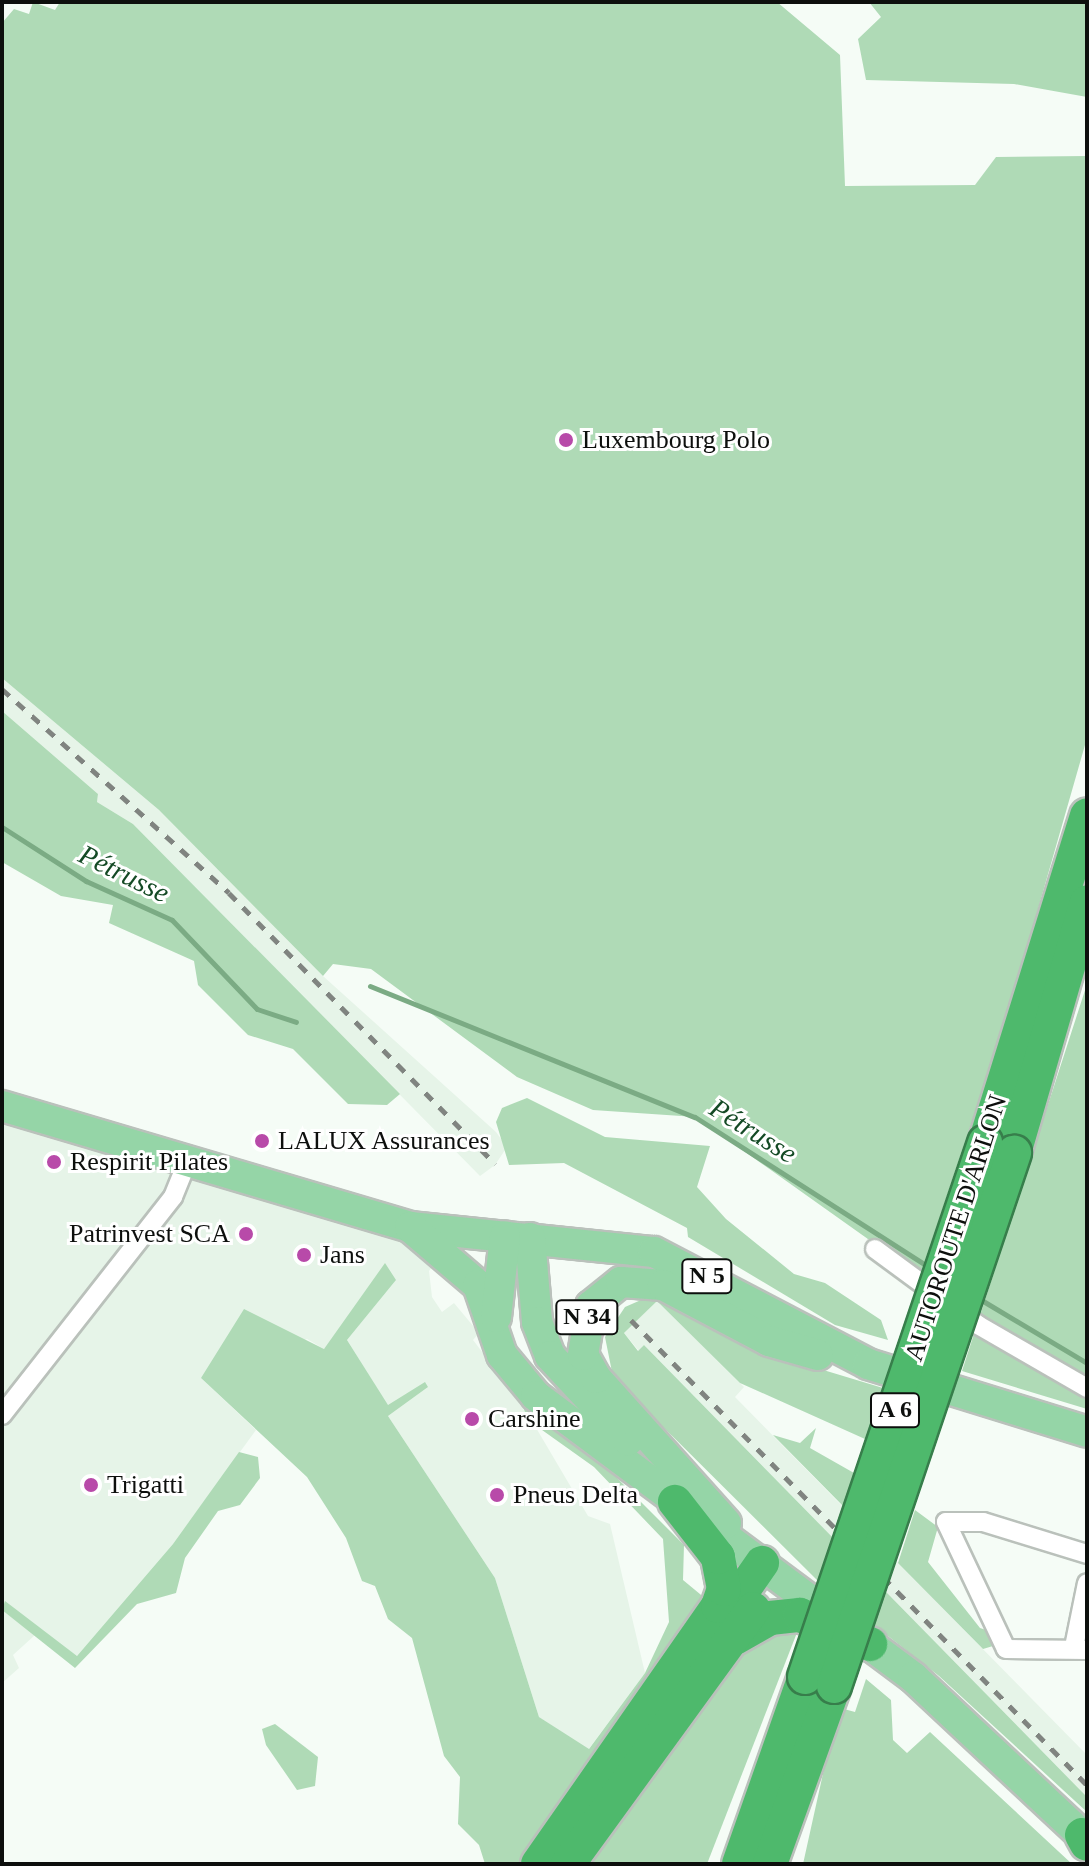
<!DOCTYPE html>
<meta charset="utf-8">
<style>
body{margin:0}
#map{position:relative;width:1089px;height:1866px;overflow:hidden;background:#f5fcf6;font-family:"Times New Roman",serif}
div>[style]{position:absolute}
.built>*{inset:0;background:#e6f4e8}
.green>*{inset:0;background:#afdab6}
.stream>*{height:5px;margin:-2.5px;padding:0 2.5px;transform-origin:2.5px;border-radius:2.5px;background:#7bab84}
.roads{filter:drop-shadow(2px 0 #bac1bb) drop-shadow(-2px 0 #bac1bb) drop-shadow(0 2px #bac1bb) drop-shadow(0 -2px #bac1bb)}
.minor>*{height:18px;margin:-9px;padding:0 9px;transform-origin:9px;border-radius:9px;background:#fff}
.primary>*{height:30px;margin:-15px;padding:0 15px;transform-origin:15px;border-radius:15px;background:#95d5a7}
.motorway>*{height:34px;margin:-17px;padding:0 17px;transform-origin:17px;border-radius:17px;background:#4eb96c}
.rail>*{height:5px;margin-top:-2.5px;transform-origin:0;background:repeating-linear-gradient(90deg,#808480 0 10px,transparent 0 20px)}
.bridges{filter:drop-shadow(2px 0 #377e4b) drop-shadow(-2px 0 #377e4b) drop-shadow(0 2px #377e4b) drop-shadow(0 -2px #377e4b)}
.motorway-bridge>*{height:34px;margin:-17px;padding:0 17px;transform-origin:17px;border-radius:17px;background:#4eb96c}
.dots>*{width:22px;height:22px;translate:-50% -50%;box-sizing:border-box;border:4px solid #fff;border-radius:50%}
span{translate:-50% -50%;white-space:nowrap;text-align:center;line-height:1.15;-webkit-text-stroke:6px #fff;paint-order:stroke}
.shield-label span{padding:2px 6px;background:#fff;border:2px solid;border-radius:6px;-webkit-text-stroke-width:0}
.shield-label{font-size:24px;color:#0d0f0d;font-weight:700}
.poi-label{font-size:26px;color:#0d0f0d}
.left{translate:0 -50%;text-align:left}
.right{translate:-100% -50%;text-align:right}
.street-label{font-size:26px;color:#0d0f0d}
.water-label{font-size:28px;color:#144a25;font-style:italic}
.frame{position:absolute;inset:0;border:4px solid #0d0f0d;pointer-events:none}
</style>
<div id="map">
<div class="built">
<i style="clip-path:polygon(2px 678px,159px 810px,323px 976px,496px 1132px,507px 1147px,495px 1165px,480px 1176px,133px 824px,97px 802px,98px 794px,2px 711px)"></i>
<i style="clip-path:polygon(14px 1110px,378px 1217px,436px 1261px,429px 1271px,432px 1297px,442px 1312px,454px 1303px,479px 1333px,473px 1340px,522px 1404px,588px 1516px,610px 1524px,645px 1673px,588px 1750px,539px 1717px,495px 1578px,388px 1416px,428px 1387px,388px 1406px,347px 1340px,396px 1280px,324px 1349px,307px 1339px,201px 1378px,256px 1430px,173px 1544px,77px 1656px,2px 1605px,2px 1129px)"></i>
<i style="clip-path:polygon(657px 1300px,744px 1387px,735px 1397px,1087px 1755px,1087px 1797px,644px 1345px,639px 1351px,624px 1333px)"></i>
<i style="clip-path:polygon(2px 1610px,35px 1635px,13px 1655px,19px 1668px,2px 1683px)"></i>
</div>
<div class="green">
<i style="clip-path:polygon(33px 2px,55px 10px,60px 2px,777px 2px,840px 55px,845px 186px,975px 185px,996px 157px,1087px 156px,1087px 738px,1008px 1014px,920px 1276px,696px 1117px,593px 1110px,517px 1077px,371px 969px,333px 964px,323px 976px,159px 810px,2px 678px,2px 23px,14px 9px,29px 14px)"></i>
<i style="clip-path:polygon(869px 2px,1087px 2px,1087px 97px,1014px 84px,866px 80px,858px 39px,881px 17px)"></i>
<i style="clip-path:polygon(2px 711px,98px 794px,97px 802px,133px 824px,400px 1094px,387px 1105px,348px 1104px,293px 1049px,248px 1035px,198px 985px,194px 961px,109px 923px,113px 905px,61px 896px,2px 862px)"></i>
<i style="clip-path:polygon(1087px 984px,1086px 1381px,1087px 1409px,962px 1371px)"></i>
<i style="clip-path:polygon(527px 1098px,605px 1137px,710px 1146px,697px 1187px,726px 1219px,794px 1274px,825px 1283px,881px 1320px,888px 1340px,835px 1325px,688px 1237px,687px 1228px,564px 1163px,509px 1165px,496px 1122px,502px 1108px)"></i>
<i style="clip-path:polygon(385px 1263px,396px 1280px,347px 1340px,388px 1405px,425px 1382px,428px 1387px,388px 1416px,495px 1578px,539px 1717px,589px 1749px,645px 1673px,669px 1622px,663px 1539px,594px 1467px,528px 1420px,522px 1404px,607px 1468px,684px 1545px,683px 1580px,712px 1604px,578px 1803px,521px 1864px,485px 1864px,479px 1845px,458px 1824px,460px 1777px,444px 1756px,412px 1638px,388px 1619px,375px 1586px,362px 1581px,346px 1538px,307px 1477px,201px 1378px,244px 1309px,324px 1349px)"></i>
<i style="clip-path:polygon(641px 1300px,657px 1300px,757px 1350px,883px 1388px,865px 1439px,740px 1383px,657px 1301px,624px 1333px,638px 1351px,644px 1345px,1087px 1797px,1087px 1812px,939px 1676px,818px 1581px,613px 1377px,605px 1337px,625px 1307px)"></i>
<i style="clip-path:polygon(816px 1428px,810px 1448px,854px 1473px,843px 1506px,773px 1435px,800px 1443px)"></i>
<i style="clip-path:polygon(239px 1452px,258px 1457px,260px 1478px,240px 1505px,218px 1511px,185px 1558px,176px 1593px,137px 1604px,75px 1668px,2px 1610px,5px 1601px,77px 1656px,173px 1544px)"></i>
<i style="clip-path:polygon(915px 1510px,938px 1527px,928px 1562px,980px 1628px,992px 1632px,993px 1646px,983px 1649px,898px 1563px)"></i>
<i style="clip-path:polygon(798px 1630px,707px 1864px,585px 1864px,746px 1638px)"></i>
<i style="clip-path:polygon(866px 1679px,891px 1700px,893px 1740px,907px 1753px,930px 1732px,1072px 1864px,803px 1864px,826px 1760px,844px 1709px,855px 1712px)"></i>
<i style="clip-path:polygon(275px 1724px,318px 1757px,315px 1786px,297px 1790px,266px 1745px,262px 1729px)"></i>
</div>
<div class="stream">
<i style="left:2px;top:827px;width:100px;rotate:32.7deg"></i>
<i style="left:86px;top:881px;width:94px;rotate:24.4deg"></i>
<i style="left:172px;top:920px;width:123px;rotate:46.3deg"></i>
<i style="left:257px;top:1009px;width:41px;rotate:18.4deg"></i>
<i style="left:370px;top:986px;width:350px;rotate:22deg"></i>
<i style="left:695px;top:1117px;width:278px;rotate:32.7deg"></i>
<i style="left:978px;top:1298px;width:127px;rotate:30.8deg"></i>
</div>
<div class="roads">
<div class="minor">
<i style="left:875px;top:1249px;width:128px;rotate:36.4deg"></i>
<i style="left:978px;top:1325px;width:126px;rotate:30deg"></i>
<i style="left:2px;top:1415px;width:277px;rotate:-51.9deg"></i>
<i style="left:173px;top:1197px;width:35px;rotate:-68deg"></i>
<i style="left:1087px;top:1554px;width:109px;rotate:-162.9deg"></i>
<i style="left:983px;top:1522px;width:37px;rotate:180deg"></i>
<i style="left:946px;top:1522px;width:140px;rotate:64.7deg"></i>
<i style="left:1006px;top:1649px;width:81px;rotate:0.7deg"></i>
<i style="left:1074px;top:1647px;width:65px;rotate:-78.5deg"></i>
</div>
<div class="primary">
<i style="left:2px;top:1106px;width:426px;rotate:16.5deg"></i>
<i style="left:410px;top:1227px;width:245px;rotate:5.9deg"></i>
<i style="left:654px;top:1252px;width:242px;rotate:27.6deg"></i>
<i style="left:868px;top:1364px;width:229px;rotate:17.2deg"></i>
<i style="left:410px;top:1227px;width:89px;rotate:40.5deg"></i>
<i style="left:478px;top:1285px;width:74px;rotate:71.1deg"></i>
<i style="left:502px;top:1355px;width:53px;rotate:50.3deg"></i>
<i style="left:536px;top:1396px;width:470px;rotate:36.7deg"></i>
<i style="left:913px;top:1677px;width:238px;rotate:43.1deg"></i>
<i style="left:530px;top:1238px;width:84px;rotate:85.2deg"></i>
<i style="left:537px;top:1322px;width:36px;rotate:69deg"></i>
<i style="left:550px;top:1356px;width:115px;rotate:47.1deg"></i>
<i style="left:496px;top:1317px;width:81px;rotate:-83.6deg"></i>
<i style="left:726px;top:1523px;width:195px;rotate:-131.9deg"></i>
<i style="left:596px;top:1378px;width:26px;rotate:-119deg"></i>
<i style="left:583px;top:1355px;width:50px;rotate:-80.7deg"></i>
<i style="left:591px;top:1306px;width:38px;rotate:-39deg"></i>
<i style="left:621px;top:1282px;width:42px;rotate:4.1deg"></i>
<i style="left:663px;top:1285px;width:120px;rotate:27.8deg"></i>
<i style="left:769px;top:1341px;width:51px;rotate:15.9deg"></i>
</div>
<div class="motorway">
<i style="left:985px;top:1143px;width:343px;rotate:-72.7deg"></i>
<i style="left:1014px;top:1153px;width:261px;rotate:-73.8deg"></i>
<i style="left:721px;top:1622px;width:72px;rotate:-55.2deg"></i>
<i style="left:735px;top:1638px;width:40px;rotate:-29.7deg"></i>
<i style="left:770px;top:1618px;width:30px;rotate:-6deg"></i>
<i style="left:800px;top:1615px;width:76px;rotate:22.5deg"></i>
<i style="left:1082px;top:1835px;width:10px;rotate:61deg"></i>
<i style="left:538px;top:1864px;width:315px;rotate:-55.1deg"></i>
<i style="left:718px;top:1606px;width:18px;rotate:-71deg"></i>
<i style="left:724px;top:1589px;width:33px;rotate:-101deg"></i>
<i style="left:718px;top:1557px;width:70px;rotate:-128deg"></i>
<i style="left:568px;top:1864px;width:315px;rotate:-54deg"></i>
<i style="left:739px;top:1864px;width:198px;rotate:-70.6deg"></i>
<i style="left:770px;top:1864px;width:189px;rotate:-70.2deg"></i>
</div>
</div>
<div class="rail">
<i style="left:2px;top:689px;width:305px;rotate:41.9deg"></i>
<i style="left:229px;top:893px;width:380px;rotate:45.5deg"></i>
<i style="left:631px;top:1320px;width:651px;rotate:45.56deg"></i>
</div>
<div class="bridges">
<div class="motorway-bridge">
<i style="left:805px;top:1677px;width:564px;rotate:-71.37deg"></i>
<i style="left:834px;top:1686px;width:563px;rotate:-71.34deg"></i>
</div>
</div>
<div class="dots">
<i style="left:566px;top:440px;background:#b84aa9"></i>
<i style="left:262px;top:1141px;background:#b84aa9"></i>
<i style="left:54px;top:1162px;background:#b84aa9"></i>
<i style="left:246px;top:1234px;background:#b84aa9"></i>
<i style="left:304px;top:1255px;background:#b84aa9"></i>
<i style="left:472px;top:1419px;background:#b84aa9"></i>
<i style="left:91px;top:1485px;background:#b84aa9"></i>
<i style="left:497px;top:1495px;background:#b84aa9"></i>
</div>
<div class="shield-label">
<span style="left:707px;top:1276px">N 5</span>
<span style="left:587px;top:1317px">N 34</span>
<span style="left:895px;top:1410px">A 6</span>
</div>
<div class="poi-label">
<span class="left" style="left:582px;top:440px">Luxembourg Polo</span>
<span class="left" style="left:278px;top:1141px">LALUX Assurances</span>
<span class="left" style="left:70px;top:1162px">Respirit Pilates</span>
<span class="right" style="left:230px;top:1234px">Patrinvest SCA</span>
<span class="left" style="left:320px;top:1255px">Jans</span>
<span class="left" style="left:488px;top:1419px">Carshine</span>
<span class="left" style="left:107px;top:1485px">Trigatti</span>
<span class="left" style="left:513px;top:1495px">Pneus Delta</span>
</div>
<div class="street-label">
<span style="left:956px;top:1228px;rotate:-72deg">AUTOROUTE D'ARLON</span>
</div>
<div class="water-label">
<span style="left:124px;top:874px;rotate:26deg">Pétrusse</span>
<span style="left:753px;top:1131px;rotate:32deg">Pétrusse</span>
</div>
<div class="frame"></div>
</div>
